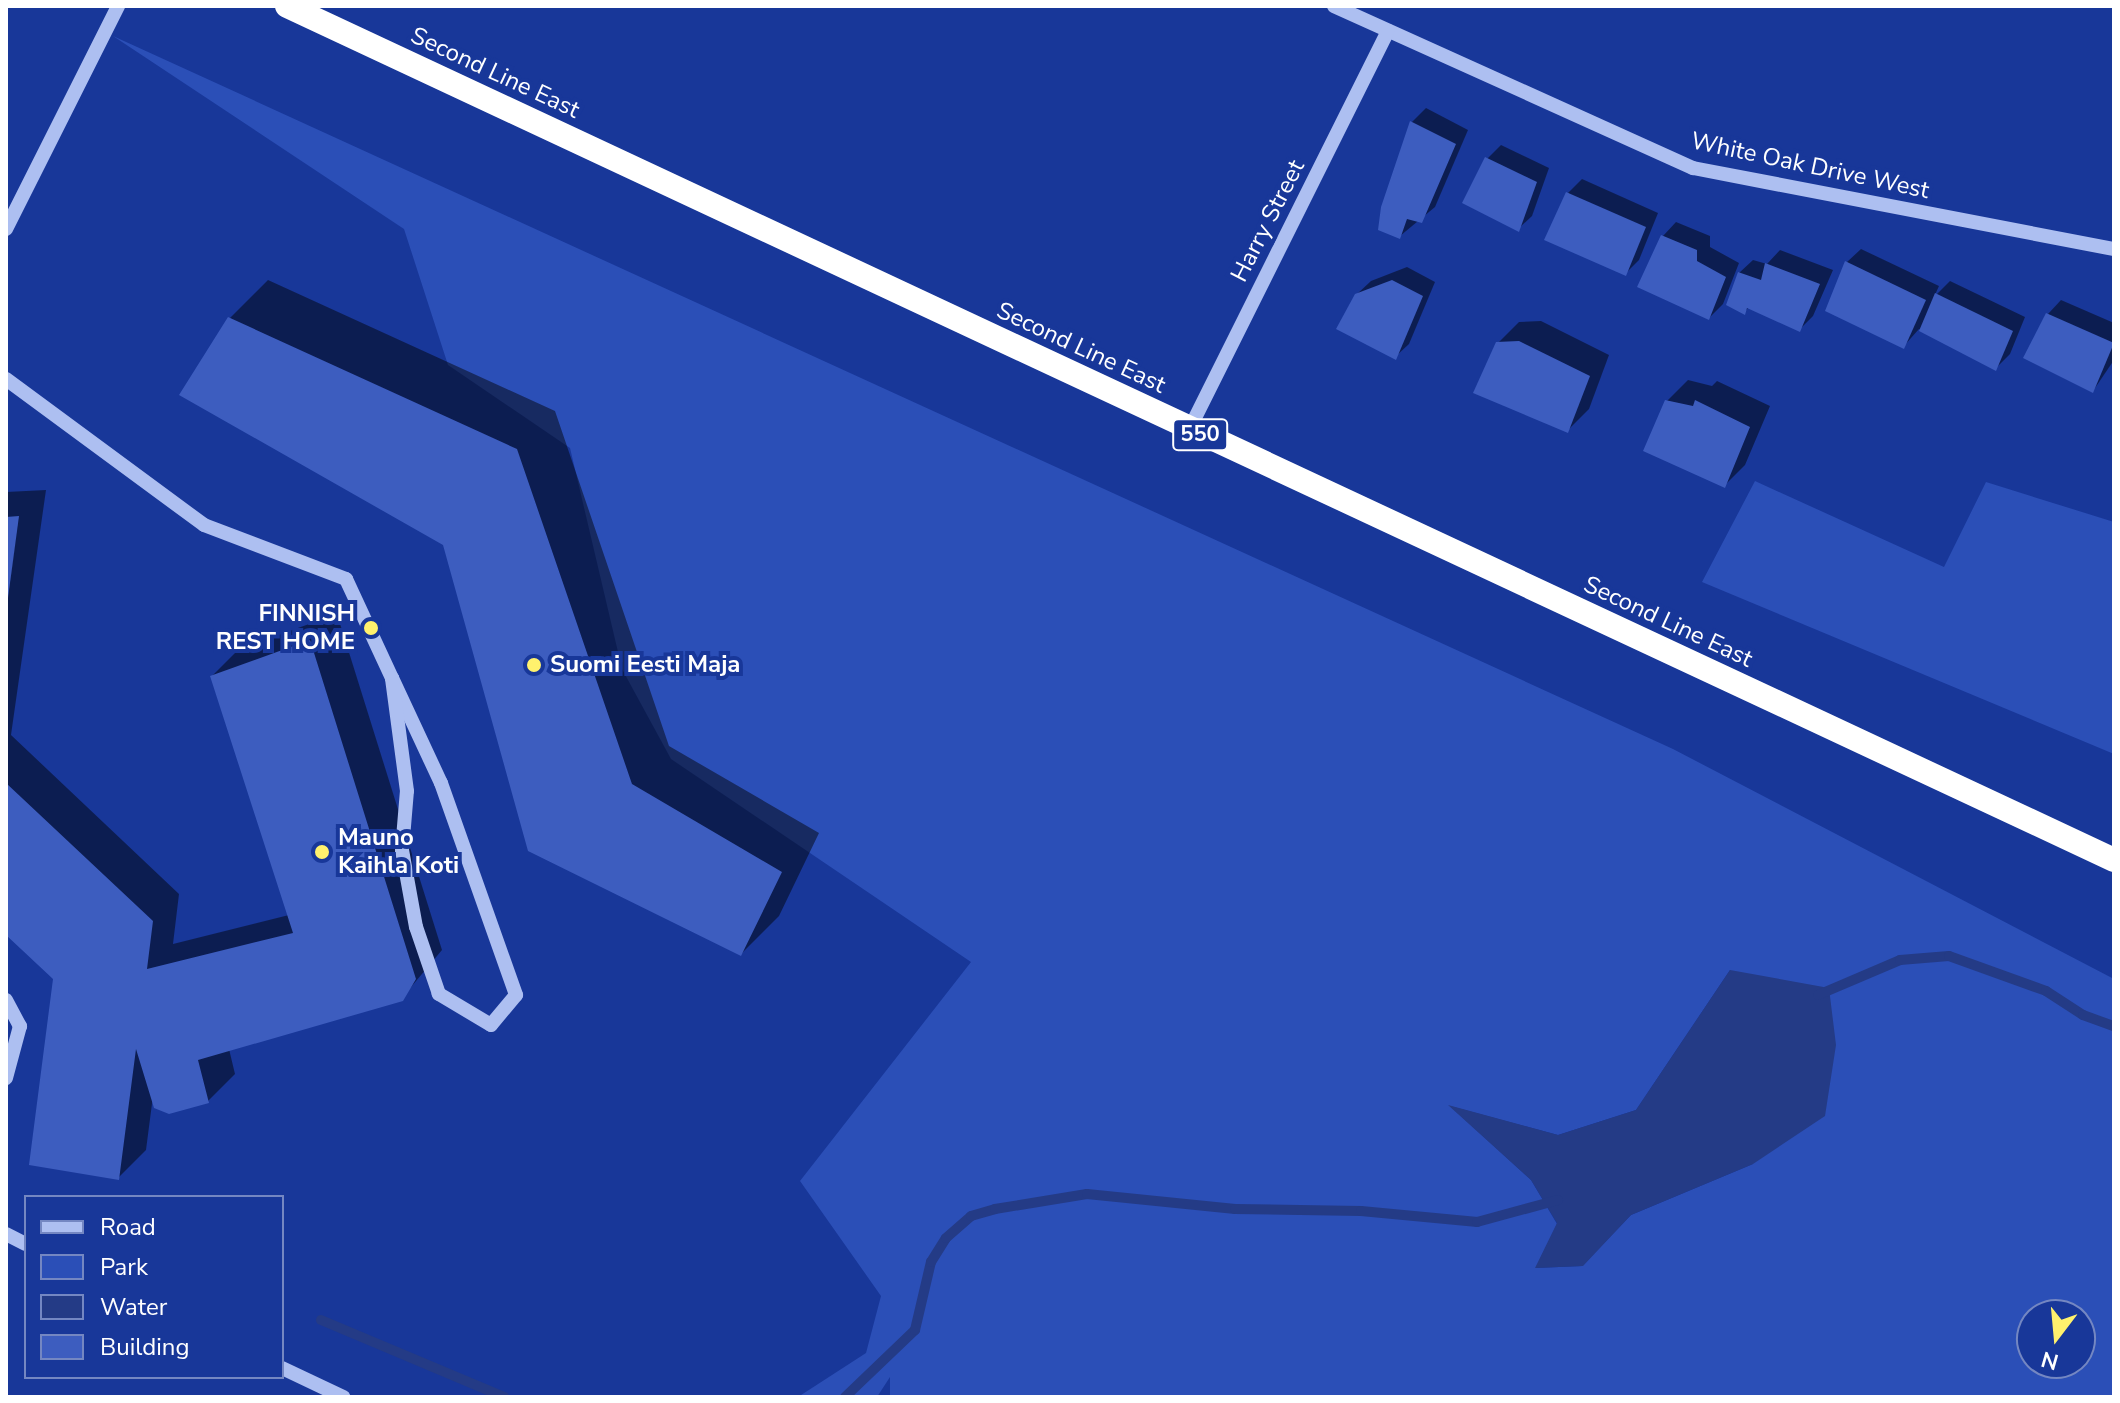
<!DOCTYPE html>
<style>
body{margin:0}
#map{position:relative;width:2120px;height:1403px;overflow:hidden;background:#183799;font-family:"Nunito Sans",sans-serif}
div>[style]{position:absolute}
.green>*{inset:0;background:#2b4fb7}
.water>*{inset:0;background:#243b86}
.shadow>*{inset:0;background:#0007}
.stream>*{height:10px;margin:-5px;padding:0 5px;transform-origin:5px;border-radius:5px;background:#243b86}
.building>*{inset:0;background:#3d5dbf}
.minor>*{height:14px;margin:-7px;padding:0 7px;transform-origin:7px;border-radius:7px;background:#adbff1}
.highway>*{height:24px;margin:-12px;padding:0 12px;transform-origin:12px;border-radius:12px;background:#fff}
.dots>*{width:22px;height:22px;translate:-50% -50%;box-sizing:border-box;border:4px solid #183799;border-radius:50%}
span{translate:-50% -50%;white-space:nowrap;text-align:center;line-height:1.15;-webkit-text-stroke:8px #183799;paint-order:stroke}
.shield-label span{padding:2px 6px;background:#183799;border:2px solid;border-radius:6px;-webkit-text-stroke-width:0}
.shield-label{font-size:22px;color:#fff;font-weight:700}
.street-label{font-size:24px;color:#fff}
.poi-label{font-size:24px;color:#fff;font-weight:700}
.right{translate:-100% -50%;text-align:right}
.left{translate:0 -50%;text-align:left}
.frame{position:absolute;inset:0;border:8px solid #fff;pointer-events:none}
.legend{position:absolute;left:24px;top:1195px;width:260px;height:184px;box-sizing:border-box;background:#183799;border:2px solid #7487c2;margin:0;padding:10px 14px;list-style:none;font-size:24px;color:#fff}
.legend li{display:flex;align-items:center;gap:16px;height:40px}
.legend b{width:40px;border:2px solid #7487c2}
.north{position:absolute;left:2016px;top:1299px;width:80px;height:80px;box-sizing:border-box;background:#183799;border:2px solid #7487c2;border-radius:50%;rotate:196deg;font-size:22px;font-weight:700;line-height:32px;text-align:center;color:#fff}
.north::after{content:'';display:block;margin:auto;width:28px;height:36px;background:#fff16d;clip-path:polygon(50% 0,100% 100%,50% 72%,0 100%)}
</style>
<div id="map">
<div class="green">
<i style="clip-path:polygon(evenodd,113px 36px,1673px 749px,2114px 979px,2114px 1397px,890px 1397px,890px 1377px,877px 1397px,798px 1397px,866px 1353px,881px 1296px,800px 1181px,971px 962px,671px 759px,622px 669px,570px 448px,448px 365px,404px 229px,113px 36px,1730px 970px,1753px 1164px,1631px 1215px,1582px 1266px,1536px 1268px,1557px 1224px,1531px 1180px,1450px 1106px,1558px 1135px,1636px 1110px,1730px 970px,113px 36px,2032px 1315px,2080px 1315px,2080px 1363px,2032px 1363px,2032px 1315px)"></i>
<i style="clip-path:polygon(1755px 481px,1944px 567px,1986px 482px,2114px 522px,2114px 754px,1702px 582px)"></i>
</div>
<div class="water">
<i style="clip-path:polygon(1730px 970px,1829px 988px,1836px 1045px,1825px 1116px,1753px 1164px,1631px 1215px,1583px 1266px,1535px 1268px,1557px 1223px,1531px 1180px,1448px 1105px,1558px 1135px,1636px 1110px)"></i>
</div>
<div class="shadow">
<i style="clip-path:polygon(1426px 108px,1468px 130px,1435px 207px,1400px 236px,1383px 207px,1412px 122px)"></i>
<i style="clip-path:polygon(1501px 145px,1549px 168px,1532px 216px,1518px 229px,1487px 159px)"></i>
<i style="clip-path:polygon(1582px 179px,1658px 213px,1639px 260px,1625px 274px,1568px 193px)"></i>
<i style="clip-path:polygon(1676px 222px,1710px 236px,1710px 247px,1739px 263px,1723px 304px,1709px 318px,1663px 236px)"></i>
<i style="clip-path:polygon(1861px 249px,1939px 286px,1934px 297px,1950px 281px,2025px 317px,2010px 354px,1996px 368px,1919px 329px,1903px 347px,1847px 262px)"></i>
<i style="clip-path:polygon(1780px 250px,1833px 270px,1813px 316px,1799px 330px,1750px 306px,1744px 312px,1739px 273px,1753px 260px,1767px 264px)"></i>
<i style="clip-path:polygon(1407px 267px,1435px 282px,1409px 344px,1395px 357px,1356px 295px,1371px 281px)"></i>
<i style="clip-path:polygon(268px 280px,555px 411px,669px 746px,819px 833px,779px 916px,741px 954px,445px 544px,182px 395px,230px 318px)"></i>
<i style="clip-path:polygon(2061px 300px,2114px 323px,2114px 360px,2093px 391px,2048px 314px)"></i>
<i style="clip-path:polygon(1541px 321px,1609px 355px,1589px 409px,1568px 430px,1498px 343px,1519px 322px)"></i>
<i style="clip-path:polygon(1688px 380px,1712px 386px,1717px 381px,1770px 406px,1745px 465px,1725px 485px,1667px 401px)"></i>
<i style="clip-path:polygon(46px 490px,11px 735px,179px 894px,173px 944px,289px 915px,212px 676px,239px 649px,337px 614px,442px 950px,401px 999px,229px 1049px,235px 1074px,208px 1101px,153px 1096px,146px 1150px,118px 1178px,56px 978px,6px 932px,6px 492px)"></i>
</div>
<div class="stream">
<i style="left:1818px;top:995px;width:89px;rotate:-23.1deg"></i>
<i style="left:1900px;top:960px;width:49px;rotate:-4.7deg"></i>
<i style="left:1949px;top:956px;width:103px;rotate:19.8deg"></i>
<i style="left:2046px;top:991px;width:44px;rotate:33deg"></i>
<i style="left:2083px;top:1015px;width:33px;rotate:20deg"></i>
<i style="left:321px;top:1320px;width:199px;rotate:22.8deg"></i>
<i style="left:845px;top:1397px;width:97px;rotate:-43.7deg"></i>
<i style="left:915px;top:1330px;width:70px;rotate:-76.8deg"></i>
<i style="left:931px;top:1262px;width:28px;rotate:-58deg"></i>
<i style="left:946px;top:1238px;width:33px;rotate:-41deg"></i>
<i style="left:971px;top:1216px;width:25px;rotate:-16deg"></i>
<i style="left:995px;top:1209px;width:93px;rotate:-9.3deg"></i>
<i style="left:1087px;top:1194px;width:149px;rotate:5.8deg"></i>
<i style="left:1235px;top:1209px;width:126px;rotate:0.9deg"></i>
<i style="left:1361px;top:1211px;width:117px;rotate:5.4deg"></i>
<i style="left:1477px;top:1222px;width:84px;rotate:-15.2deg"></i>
</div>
<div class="building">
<i style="clip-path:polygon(1410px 121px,1456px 144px,1422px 223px,1407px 219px,1400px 239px,1378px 230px,1381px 207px)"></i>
<i style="clip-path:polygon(1485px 157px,1537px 182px,1519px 232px,1462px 203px)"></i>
<i style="clip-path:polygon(1566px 192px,1646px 227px,1626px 276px,1544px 240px)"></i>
<i style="clip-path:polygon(1661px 235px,1697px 250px,1697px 261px,1726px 277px,1709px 320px,1637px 287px)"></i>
<i style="clip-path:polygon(1845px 261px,1926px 300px,1904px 349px,1825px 311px)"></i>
<i style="clip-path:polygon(1765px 263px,1820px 284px,1800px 332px,1747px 308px,1745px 315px,1726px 305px,1738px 272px,1761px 280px)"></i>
<i style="clip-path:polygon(1392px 280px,1423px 296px,1396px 360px,1336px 329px,1355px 294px)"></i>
<i style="clip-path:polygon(1935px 293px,2013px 331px,1996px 371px,1919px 331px)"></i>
<i style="clip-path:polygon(2046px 313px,2114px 343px,2093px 393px,2023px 358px)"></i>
<i style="clip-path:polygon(228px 317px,517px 449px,632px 784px,782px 872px,741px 956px,528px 851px,443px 545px,179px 395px)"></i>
<i style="clip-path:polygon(1519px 341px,1590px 376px,1568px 433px,1473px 393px,1496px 342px)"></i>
<i style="clip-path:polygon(1665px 400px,1693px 406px,1695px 400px,1750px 427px,1725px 488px,1643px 451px)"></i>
<i style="clip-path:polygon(19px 516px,8px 598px,6px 598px,6px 517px)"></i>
<i style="clip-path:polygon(310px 640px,416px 979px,403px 1001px,198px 1060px,209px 1103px,169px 1114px,154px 1108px,136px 1049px,119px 1180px,29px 1165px,53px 979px,6px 935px,6px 783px,153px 921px,147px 969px,293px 933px,210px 676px)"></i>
</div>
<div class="minor">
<i style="left:1334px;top:6px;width:394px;rotate:24.3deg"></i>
<i style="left:1693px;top:168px;width:429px;rotate:10.9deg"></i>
<i style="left:6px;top:229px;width:250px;rotate:-63.3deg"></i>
<i style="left:6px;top:379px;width:246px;rotate:36.4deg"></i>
<i style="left:204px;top:525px;width:152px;rotate:20.8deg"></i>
<i style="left:346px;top:579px;width:109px;rotate:65.1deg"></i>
<i style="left:392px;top:678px;width:116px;rotate:65deg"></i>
<i style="left:441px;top:783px;width:225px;rotate:70.5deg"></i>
<i style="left:516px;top:995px;width:39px;rotate:130deg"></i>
<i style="left:491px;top:1025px;width:61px;rotate:-149.2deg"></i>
<i style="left:439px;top:994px;width:71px;rotate:-108.9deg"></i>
<i style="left:416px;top:927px;width:78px;rotate:-100.3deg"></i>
<i style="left:402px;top:850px;width:59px;rotate:-85.2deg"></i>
<i style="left:407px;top:791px;width:114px;rotate:-97.6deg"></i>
<i style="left:1189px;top:430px;width:446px;rotate:-63.5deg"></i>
<i style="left:6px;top:1000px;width:30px;rotate:62deg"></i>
<i style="left:20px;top:1026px;width:54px;rotate:105.1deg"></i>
<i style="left:6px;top:1234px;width:22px;rotate:27deg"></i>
<i style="left:282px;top:1368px;width:68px;rotate:25.4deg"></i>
</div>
<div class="highway">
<i style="left:287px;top:6px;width:2017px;rotate:25.05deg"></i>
</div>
<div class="dots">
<i style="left:371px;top:628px;background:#fff16d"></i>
<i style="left:534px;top:665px;background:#fff16d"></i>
<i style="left:322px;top:852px;background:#fff16d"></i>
</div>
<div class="shield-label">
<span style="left:1200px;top:435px">550</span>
</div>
<div class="street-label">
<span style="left:495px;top:73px;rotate:25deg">Second Line East</span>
<span style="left:1810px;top:166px;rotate:12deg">White Oak Drive West</span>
<span style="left:1268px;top:221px;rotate:-63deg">Harry Street</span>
<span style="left:1081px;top:348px;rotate:25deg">Second Line East</span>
<span style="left:1668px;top:622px;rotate:25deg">Second Line East</span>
</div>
<div class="poi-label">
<span class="right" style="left:355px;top:628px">FINNISH<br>REST HOME</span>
<span class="left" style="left:550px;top:665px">Suomi Eesti Maja</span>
<span class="left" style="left:338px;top:852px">Mauno<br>Kaihla Koti</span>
</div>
<div class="frame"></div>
<ul class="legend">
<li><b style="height:10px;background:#adbff1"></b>Road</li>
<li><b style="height:22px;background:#2b4fb7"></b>Park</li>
<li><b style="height:22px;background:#243b86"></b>Water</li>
<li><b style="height:22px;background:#3d5dbf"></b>Building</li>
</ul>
<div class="north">N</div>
</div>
